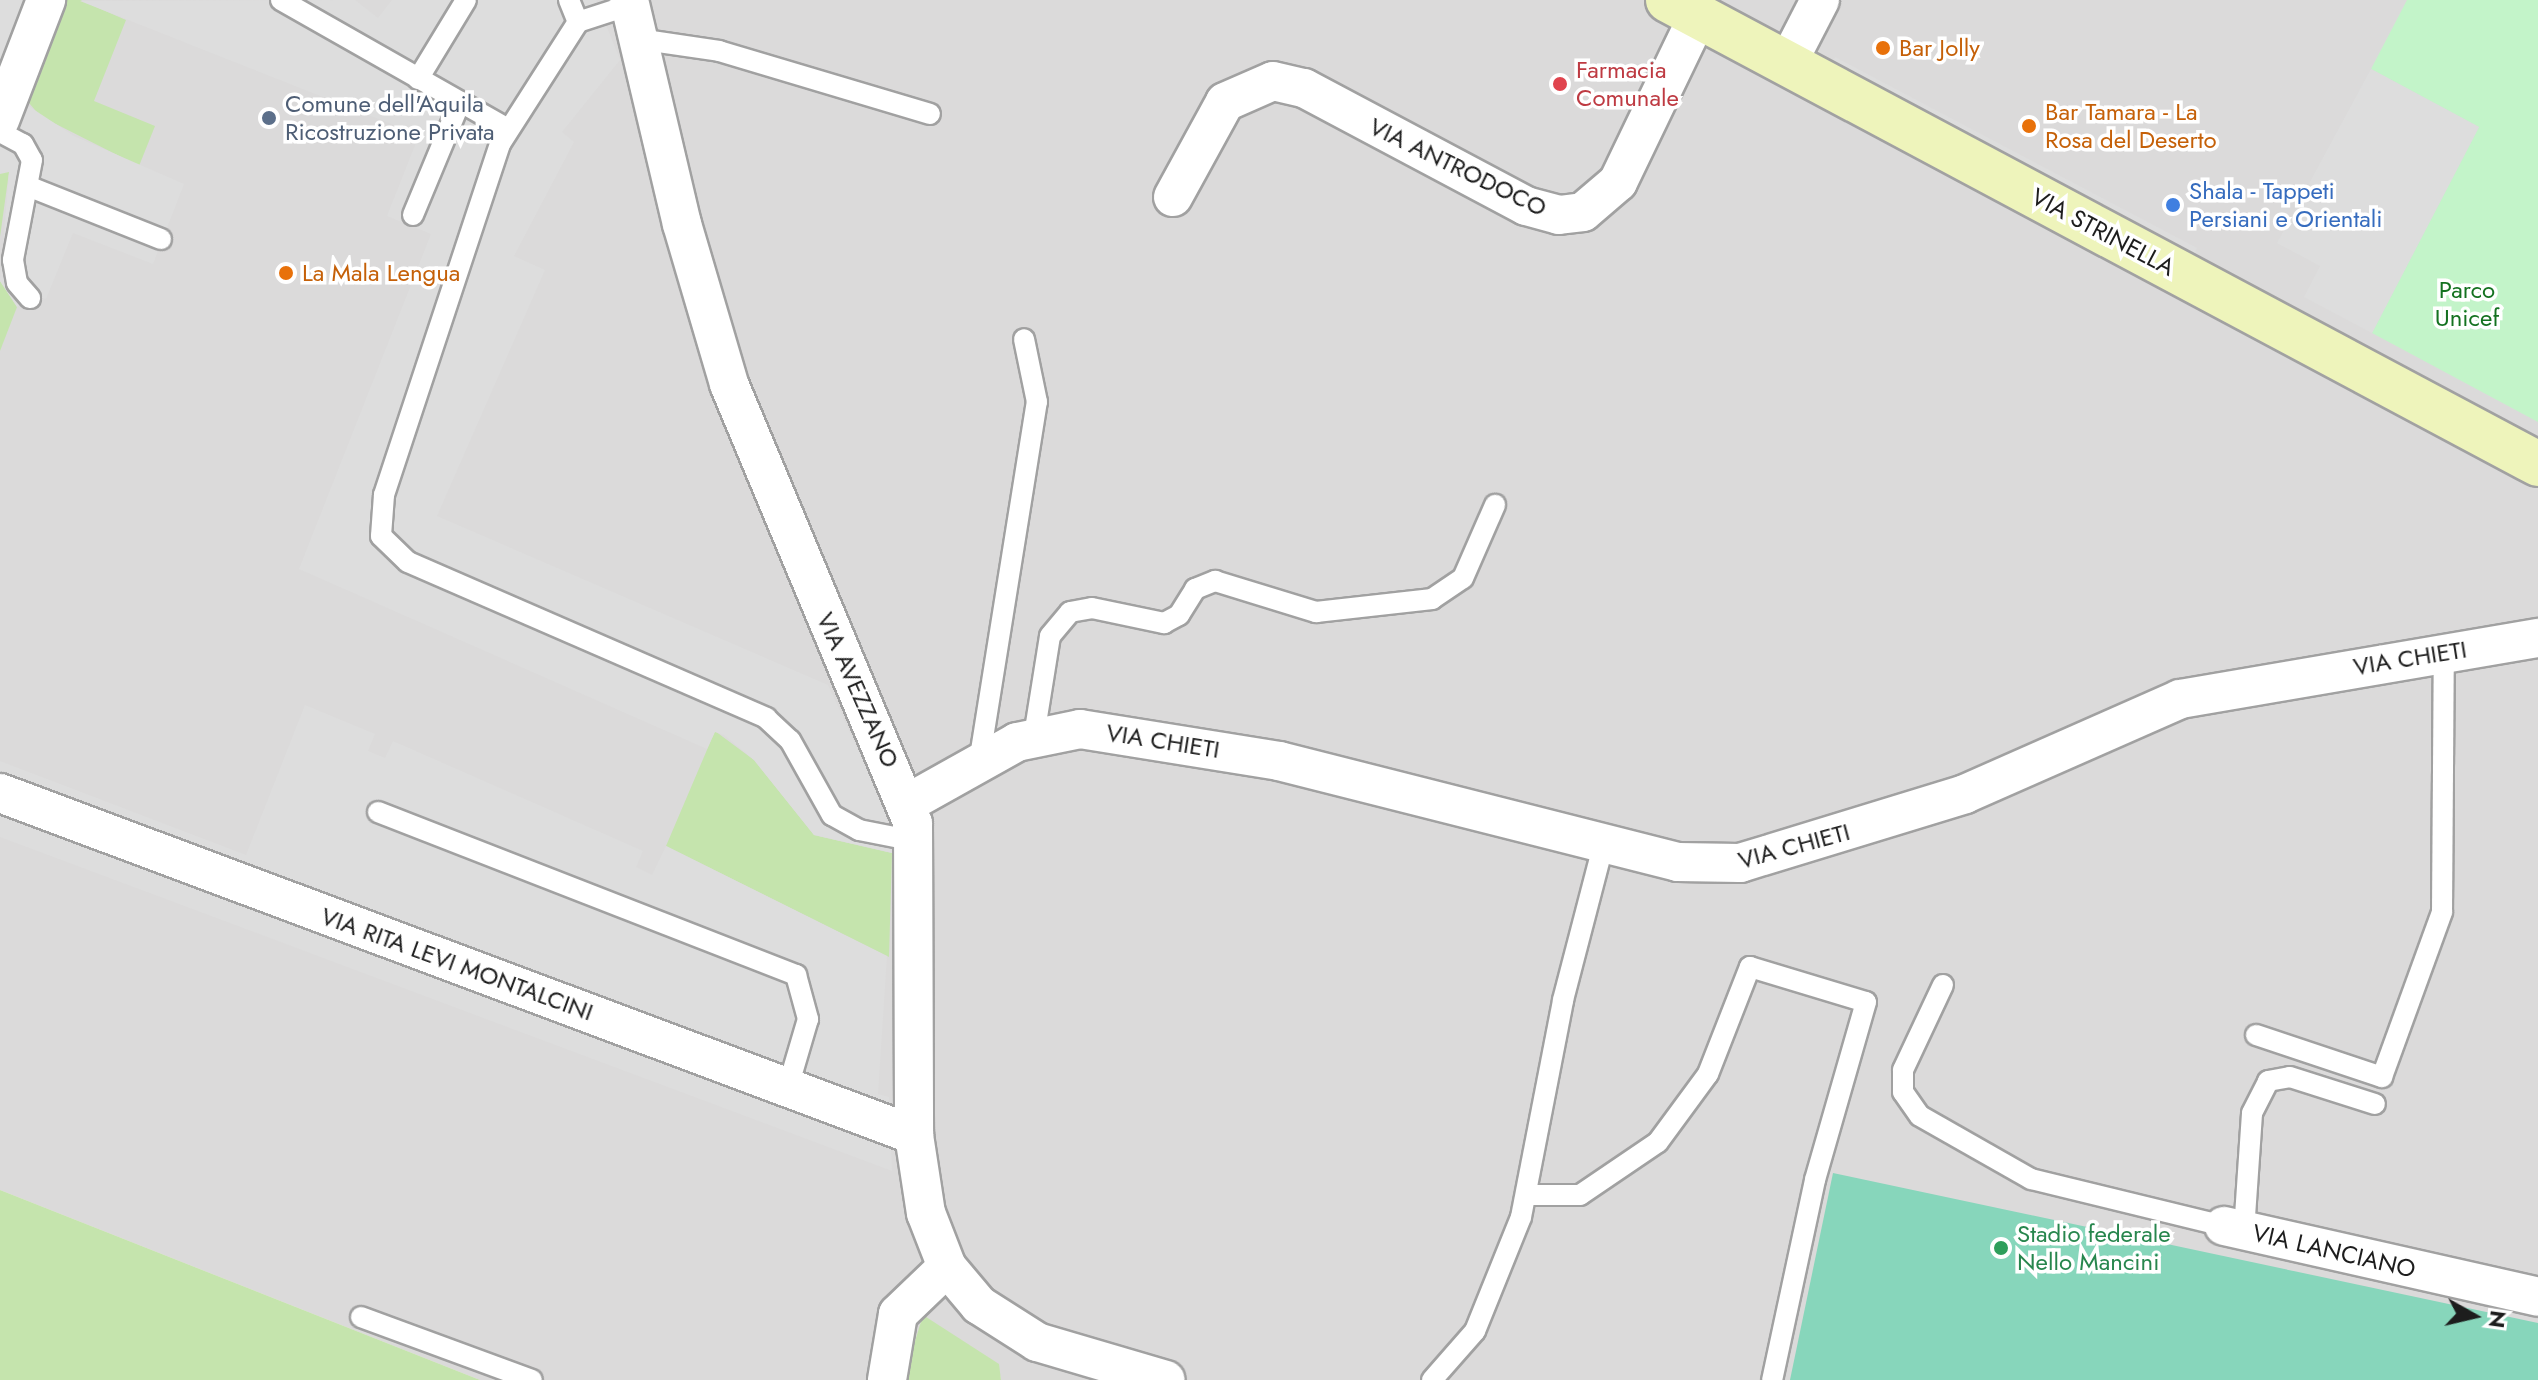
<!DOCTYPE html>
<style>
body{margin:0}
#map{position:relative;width:2538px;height:1380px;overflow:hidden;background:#edeae3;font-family:Jost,sans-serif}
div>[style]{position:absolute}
.residential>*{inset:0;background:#dbdada}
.grass>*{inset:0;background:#c5e4ad}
.park>*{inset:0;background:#c3f4c9}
.pitch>*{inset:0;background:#87d6bb}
.parking>*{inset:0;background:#ddd}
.roads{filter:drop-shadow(2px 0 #a1a1a1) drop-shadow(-2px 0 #a1a1a1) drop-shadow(0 2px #a1a1a1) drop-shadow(0 -2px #a1a1a1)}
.lane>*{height:20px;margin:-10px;padding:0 10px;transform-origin:10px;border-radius:10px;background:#fff}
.street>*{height:38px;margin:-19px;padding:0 19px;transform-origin:19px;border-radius:19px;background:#fff}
.secondary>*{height:44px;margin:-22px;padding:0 22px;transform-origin:22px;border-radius:22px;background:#eef4bb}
.dots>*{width:22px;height:22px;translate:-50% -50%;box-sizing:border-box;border:4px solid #fff;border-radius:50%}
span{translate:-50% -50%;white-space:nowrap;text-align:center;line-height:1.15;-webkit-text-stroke:7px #fff;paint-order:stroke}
.food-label{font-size:24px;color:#c56008}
.left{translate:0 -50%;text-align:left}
.health-label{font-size:24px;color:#be3a42}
.service-label{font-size:24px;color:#4e5e75}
.street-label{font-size:24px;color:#1d1d1d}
.shop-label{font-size:24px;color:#366cbe}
.park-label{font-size:24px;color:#147220}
.leisure-label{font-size:24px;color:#27864d}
.north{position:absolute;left:2434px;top:1276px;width:80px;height:80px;-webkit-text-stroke:6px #fff;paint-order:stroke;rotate:98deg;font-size:22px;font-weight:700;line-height:32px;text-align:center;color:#1d1d1d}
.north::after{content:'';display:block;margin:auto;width:28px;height:36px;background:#1d1d1d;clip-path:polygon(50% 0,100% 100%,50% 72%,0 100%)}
</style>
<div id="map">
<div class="residential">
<i style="clip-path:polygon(0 0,2538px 0,2538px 1380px,1001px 1380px,998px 1364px,923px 1316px,903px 1380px,480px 1380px,0 1190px)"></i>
</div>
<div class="grass">
<i style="clip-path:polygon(56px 0,80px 0,126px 20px,94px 101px,155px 126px,139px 166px,40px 116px,24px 97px)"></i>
<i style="clip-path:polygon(1px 170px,9px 172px,0 237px,0 174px)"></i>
<i style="clip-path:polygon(0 281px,17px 307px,0 351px)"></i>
<i style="clip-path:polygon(715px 731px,754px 760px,814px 835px,892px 853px,889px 957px,666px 846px)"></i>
<i style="clip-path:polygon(0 1190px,480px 1380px,0 1380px)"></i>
<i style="clip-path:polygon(923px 1315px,999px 1364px,1001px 1380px,903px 1380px)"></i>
</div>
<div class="park">
<i style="clip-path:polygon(2407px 0,2538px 0,2538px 422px,2372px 333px,2479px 127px,2371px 69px)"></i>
</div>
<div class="pitch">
<i style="clip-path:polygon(1833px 1173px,2538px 1323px,2538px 1380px,1790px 1380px)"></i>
</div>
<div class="parking">
<i style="clip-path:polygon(0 0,56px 0,24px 97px,30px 107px,74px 136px,184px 184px,153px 264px,73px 233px,46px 299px,37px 296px,17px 307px,0 281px,9px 172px,0 174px)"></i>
<i style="clip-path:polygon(355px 0,378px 18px,392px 0,596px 0,620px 60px,562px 132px,574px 142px,514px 256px,545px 270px,437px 516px,828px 685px,885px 808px,892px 853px,814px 835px,754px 760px,724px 735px,715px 732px,707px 749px,299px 569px,431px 234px,387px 216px,419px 135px,80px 1px)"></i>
<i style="clip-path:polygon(1835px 57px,2197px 248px,2194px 255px,1832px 62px)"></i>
<i style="clip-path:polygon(2371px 69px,2479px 127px,2372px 333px,2304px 297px,2320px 266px,2277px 243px)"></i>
<i style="clip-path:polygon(305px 705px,375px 734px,368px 751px,385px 758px,393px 741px,643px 851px,636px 867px,652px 875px,666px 846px,887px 956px,878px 1094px,889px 1097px,892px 1171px,0 837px,0 761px,246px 855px)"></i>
</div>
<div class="roads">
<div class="lane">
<i style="left:281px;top:0;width:261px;rotate:29.6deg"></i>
<i style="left:569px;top:0;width:24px;rotate:68deg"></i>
<i style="left:630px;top:5px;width:55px;rotate:161.9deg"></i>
<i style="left:578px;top:22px;width:145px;rotate:122.6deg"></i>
<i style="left:500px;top:144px;width:370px;rotate:108.3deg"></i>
<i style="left:384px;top:495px;width:41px;rotate:94.2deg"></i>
<i style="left:381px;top:536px;width:37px;rotate:44deg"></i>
<i style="left:408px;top:562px;width:391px;rotate:23.5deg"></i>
<i style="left:766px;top:718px;width:33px;rotate:43deg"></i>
<i style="left:790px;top:740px;width:86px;rotate:60.8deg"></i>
<i style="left:832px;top:815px;width:31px;rotate:29deg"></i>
<i style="left:859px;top:830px;width:57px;rotate:11.1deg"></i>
<i style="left:638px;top:39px;width:82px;rotate:8.4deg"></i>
<i style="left:719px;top:51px;width:220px;rotate:16.6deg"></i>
<i style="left:418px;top:79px;width:92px;rotate:-58.7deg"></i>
<i style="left:0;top:132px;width:26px;rotate:28deg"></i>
<i style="left:23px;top:144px;width:18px;rotate:61deg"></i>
<i style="left:32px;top:160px;width:102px;rotate:100.8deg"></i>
<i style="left:13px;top:260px;width:23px;rotate:80deg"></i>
<i style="left:17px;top:283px;width:20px;rotate:49deg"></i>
<i style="left:30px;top:187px;width:141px;rotate:21.7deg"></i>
<i style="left:413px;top:215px;width:122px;rotate:-67.4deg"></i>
<i style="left:1034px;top:736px;width:101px;rotate:-80.9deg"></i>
<i style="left:1050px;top:636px;width:31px;rotate:-50deg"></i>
<i style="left:1070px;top:612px;width:22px;rotate:-10deg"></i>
<i style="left:1092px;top:608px;width:74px;rotate:11.8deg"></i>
<i style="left:1164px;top:623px;width:17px;rotate:-28deg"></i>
<i style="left:1179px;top:615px;width:31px;rotate:-58deg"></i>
<i style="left:1195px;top:589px;width:22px;rotate:-22deg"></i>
<i style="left:1215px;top:581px;width:106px;rotate:17.1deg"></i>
<i style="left:1316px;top:612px;width:117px;rotate:-6.4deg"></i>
<i style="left:1432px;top:599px;width:37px;rotate:-34deg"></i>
<i style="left:1463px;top:578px;width:80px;rotate:-66.3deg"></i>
<i style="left:979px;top:763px;width:366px;rotate:-80.9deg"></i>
<i style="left:1037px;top:402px;width:64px;rotate:-101.7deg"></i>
<i style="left:378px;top:812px;width:449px;rotate:21.3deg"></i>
<i style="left:796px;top:975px;width:46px;rotate:74.7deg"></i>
<i style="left:808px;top:1019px;width:71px;rotate:106.4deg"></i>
<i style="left:1943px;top:985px;width:94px;rotate:115.2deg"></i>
<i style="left:1903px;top:1070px;width:22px;rotate:90deg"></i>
<i style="left:1903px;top:1092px;width:29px;rotate:55deg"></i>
<i style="left:1920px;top:1116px;width:128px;rotate:29.6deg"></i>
<i style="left:2031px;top:1179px;width:199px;rotate:13.7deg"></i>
<i style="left:2256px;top:1035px;width:133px;rotate:18.4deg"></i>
<i style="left:2382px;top:1077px;width:176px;rotate:-70deg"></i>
<i style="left:2442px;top:912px;width:260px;rotate:-89.6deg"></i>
<i style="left:1526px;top:1195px;width:54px"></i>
<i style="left:1580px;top:1195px;width:94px;rotate:-34.2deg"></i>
<i style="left:1658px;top:1142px;width:84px;rotate:-53.7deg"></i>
<i style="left:1708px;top:1074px;width:115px;rotate:-68.6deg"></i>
<i style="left:1750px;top:967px;width:121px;rotate:16.8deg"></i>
<i style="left:1866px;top:1002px;width:185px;rotate:106deg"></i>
<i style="left:1815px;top:1180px;width:205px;rotate:102.1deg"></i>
<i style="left:2244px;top:1231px;width:118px;rotate:-86.1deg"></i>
<i style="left:2252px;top:1113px;width:36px;rotate:-63deg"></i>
<i style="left:2268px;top:1081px;width:22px;rotate:-10deg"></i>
<i style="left:2290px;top:1077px;width:89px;rotate:17.6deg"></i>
<i style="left:361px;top:1317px;width:182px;rotate:20.2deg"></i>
<i style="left:1432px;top:1380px;width:65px;rotate:-48.7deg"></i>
<i style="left:1475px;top:1331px;width:123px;rotate:-68deg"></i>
<i style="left:1521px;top:1217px;width:221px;rotate:-79deg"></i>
<i style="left:1563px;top:1000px;width:162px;rotate:-75.4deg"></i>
</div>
<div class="street">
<i style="left:629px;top:0;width:230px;rotate:76.7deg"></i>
<i style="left:682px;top:224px;width:167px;rotate:73.6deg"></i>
<i style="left:729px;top:384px;width:476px;rotate:67.3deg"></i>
<i style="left:913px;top:823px;width:312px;rotate:89.8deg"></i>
<i style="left:914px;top:1135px;width:79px;rotate:81.3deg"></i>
<i style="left:926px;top:1213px;width:58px;rotate:68.7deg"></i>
<i style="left:947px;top:1267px;width:68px;rotate:136.2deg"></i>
<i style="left:898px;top:1314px;width:67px;rotate:99.5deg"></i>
<i style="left:1787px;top:64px;width:72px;rotate:-62.7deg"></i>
<i style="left:0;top:120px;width:129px;rotate:-69deg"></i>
<i style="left:1173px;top:197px;width:108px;rotate:-61.3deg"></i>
<i style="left:1225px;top:102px;width:52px;rotate:-23.6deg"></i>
<i style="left:1273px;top:81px;width:32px;rotate:13deg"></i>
<i style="left:1304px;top:88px;width:251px;rotate:28deg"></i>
<i style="left:1526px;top:206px;width:34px;rotate:15deg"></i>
<i style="left:1559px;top:215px;width:24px;rotate:-7deg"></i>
<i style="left:1583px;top:212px;width:46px;rotate:-40.6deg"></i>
<i style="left:1618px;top:182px;width:184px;rotate:-64.3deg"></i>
<i style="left:0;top:793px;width:976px;rotate:20.51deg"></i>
<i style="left:908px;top:803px;width:125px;rotate:-29.2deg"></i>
<i style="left:1017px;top:742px;width:64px;rotate:-11.7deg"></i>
<i style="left:1080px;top:729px;width:202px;rotate:9.1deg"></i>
<i style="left:1279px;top:761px;width:412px;rotate:14.2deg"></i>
<i style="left:1678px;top:862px;width:62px;rotate:0.9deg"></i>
<i style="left:1740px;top:863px;width:235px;rotate:-17deg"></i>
<i style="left:1965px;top:794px;width:235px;rotate:-23.8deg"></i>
<i style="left:2180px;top:699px;width:363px;rotate:-9.7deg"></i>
<i style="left:2224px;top:1226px;width:322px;rotate:12.7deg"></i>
<i style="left:947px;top:1267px;width:50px;rotate:49.9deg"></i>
<i style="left:979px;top:1305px;width:69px;rotate:32.5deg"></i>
<i style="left:1037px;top:1342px;width:134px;rotate:16.4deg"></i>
</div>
<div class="secondary">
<i style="left:1668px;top:0;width:986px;rotate:28.07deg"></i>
</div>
</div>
<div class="dots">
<i style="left:1883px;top:48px;background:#e8710a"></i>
<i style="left:1560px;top:84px;background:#e0444e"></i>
<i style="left:269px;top:118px;background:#5c6f8a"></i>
<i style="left:2029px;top:126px;background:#e8710a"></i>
<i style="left:2173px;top:205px;background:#3f7fe0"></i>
<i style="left:286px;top:273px;background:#e8710a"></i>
<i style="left:2001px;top:1248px;background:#2e9e5b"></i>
</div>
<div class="food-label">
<span class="left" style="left:1899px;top:48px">Bar Jolly</span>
<span class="left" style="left:2045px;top:126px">Bar Tamara - La<br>Rosa del Deserto</span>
<span class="left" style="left:302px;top:273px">La Mala Lengua</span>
</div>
<div class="health-label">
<span class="left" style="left:1576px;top:84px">Farmacia<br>Comunale</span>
</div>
<div class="service-label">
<span class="left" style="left:285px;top:118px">Comune dell'Aquila<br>Ricostruzione Privata</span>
</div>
<div class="street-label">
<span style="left:1458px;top:167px;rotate:26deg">VIA ANTRODOCO</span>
<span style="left:2103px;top:232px;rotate:28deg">VIA STRINELLA</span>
<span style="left:2410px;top:658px;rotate:-9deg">VIA CHIETI</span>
<span style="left:858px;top:690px;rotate:66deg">VIA AVEZZANO</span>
<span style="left:1163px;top:741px;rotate:9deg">VIA CHIETI</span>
<span style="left:1794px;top:846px;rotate:-15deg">VIA CHIETI</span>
<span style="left:457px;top:964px;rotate:20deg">VIA RITA LEVI MONTALCINI</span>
<span style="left:2334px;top:1251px;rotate:13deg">VIA LANCIANO</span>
</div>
<div class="shop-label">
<span class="left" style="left:2189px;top:205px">Shala - Tappeti<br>Persiani e Orientali</span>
</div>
<div class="park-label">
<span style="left:2467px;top:304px">Parco<br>Unicef</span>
</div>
<div class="leisure-label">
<span class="left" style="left:2017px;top:1248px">Stadio federale<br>Nello Mancini</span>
</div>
<div class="north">N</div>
</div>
